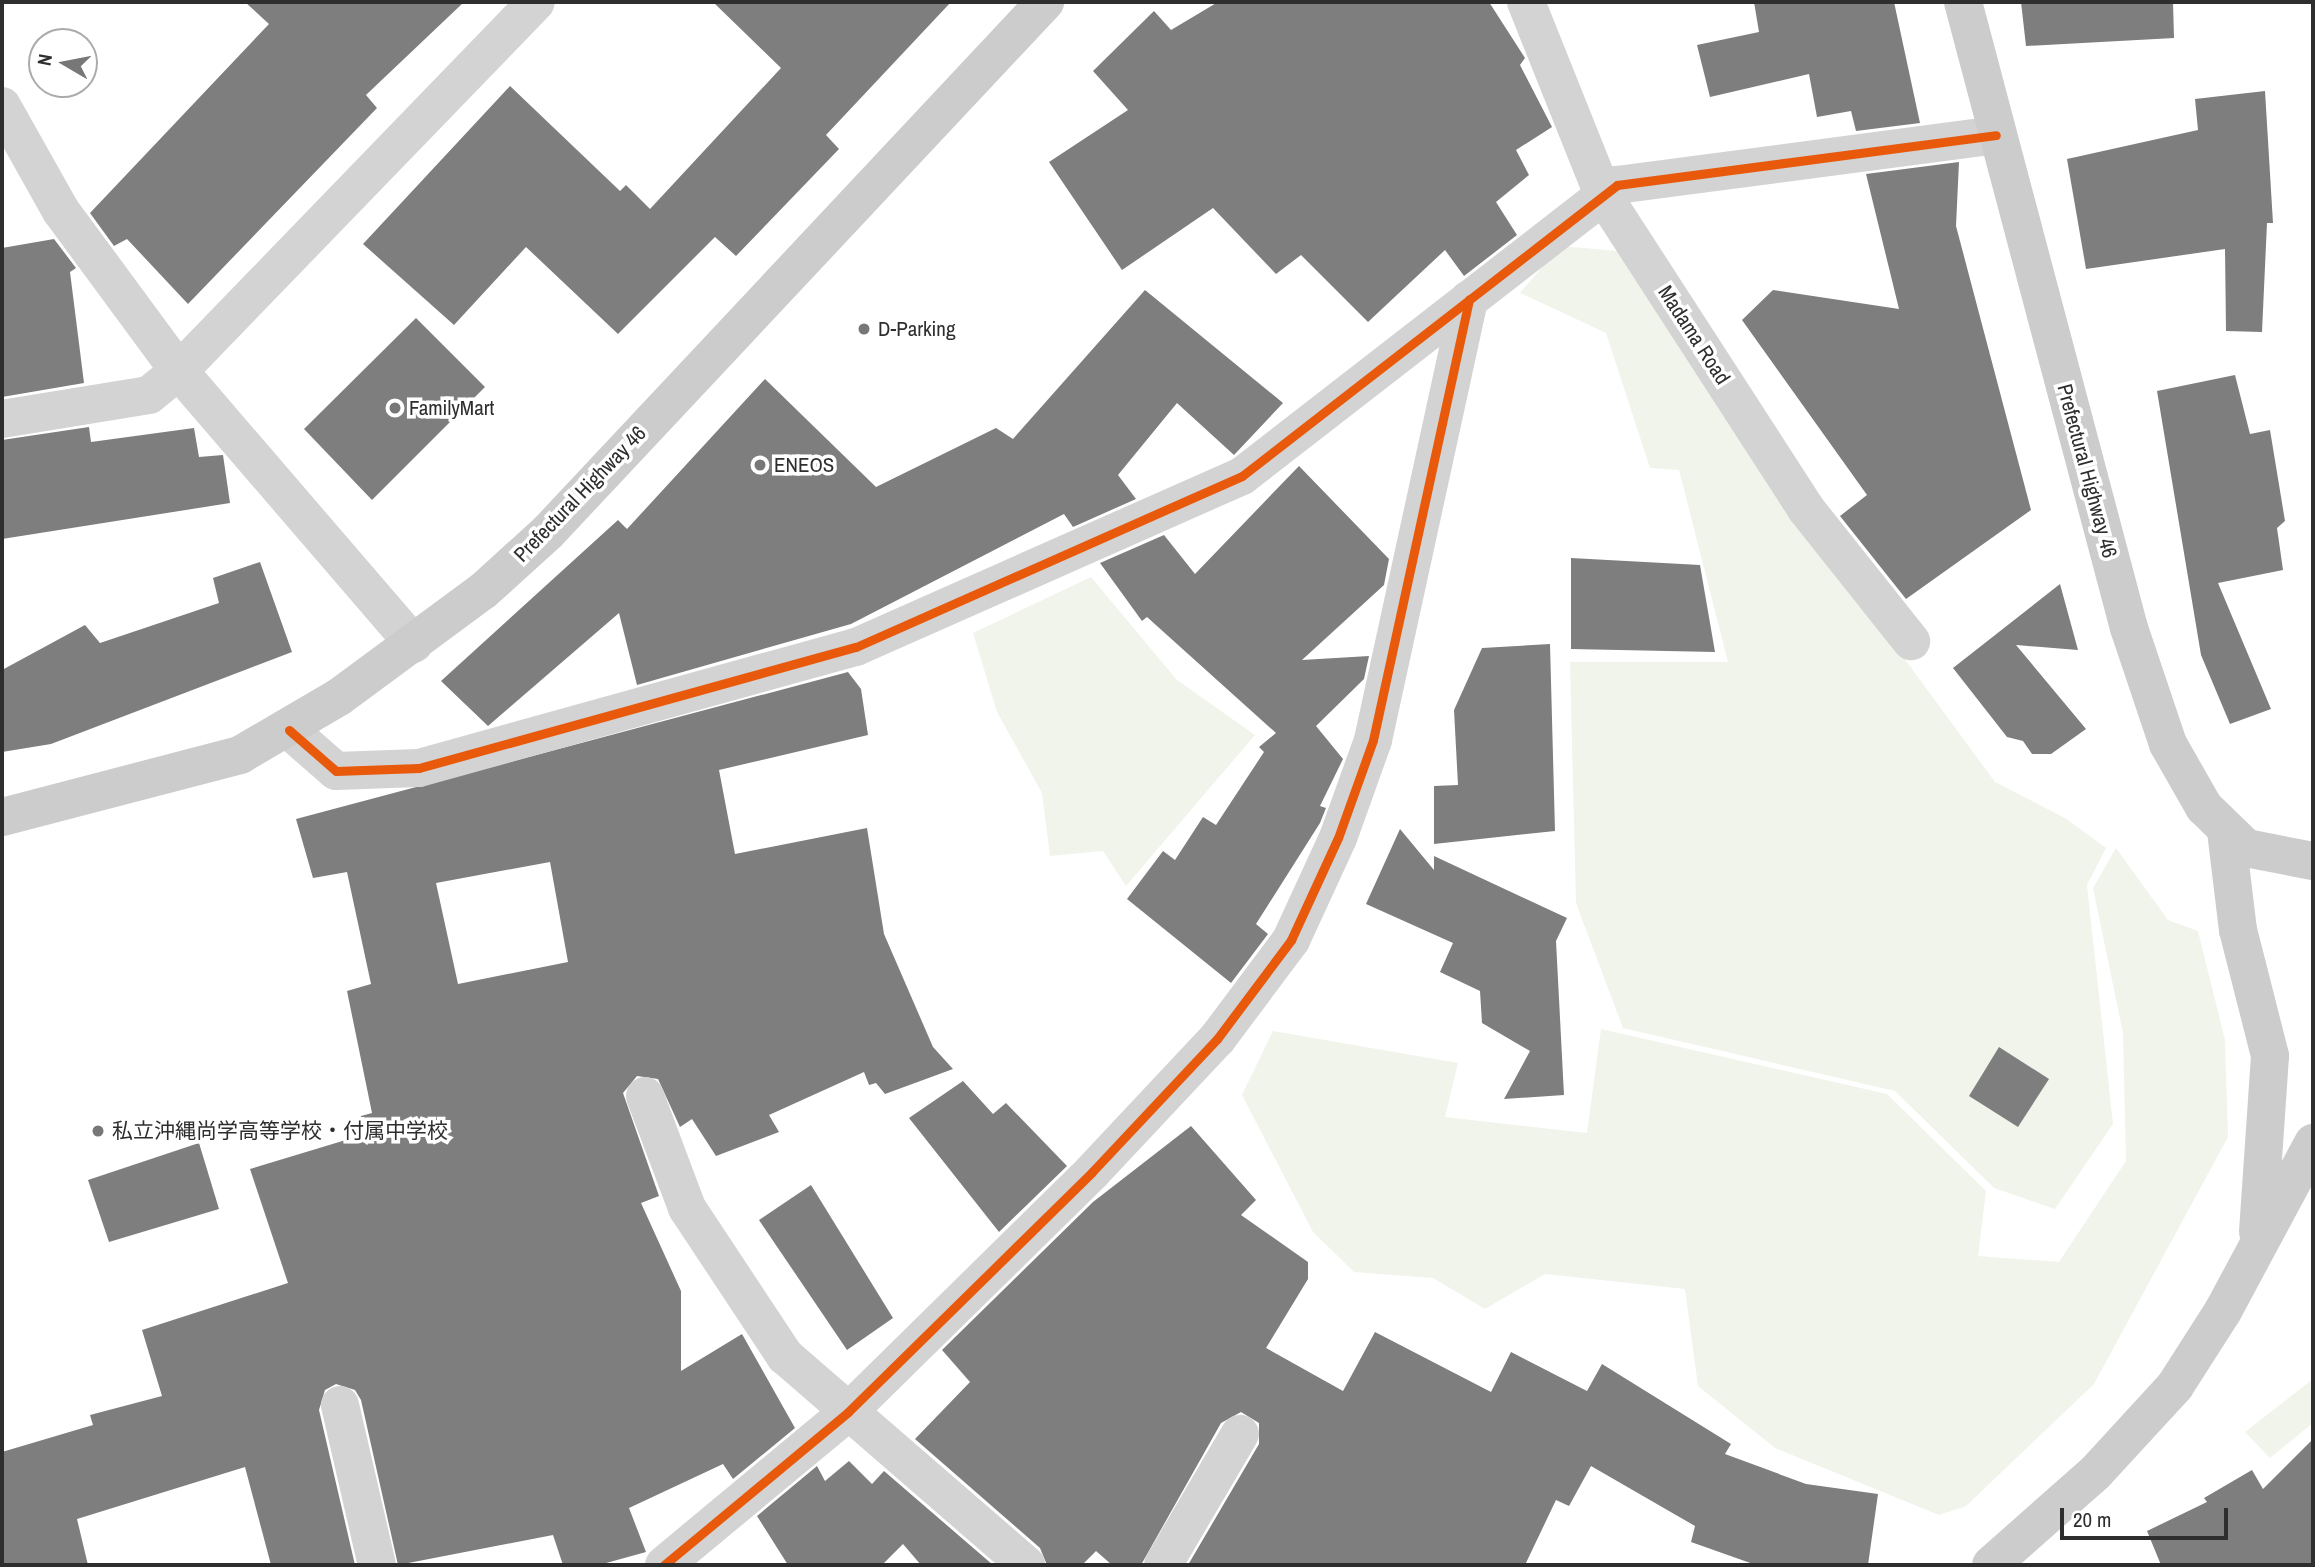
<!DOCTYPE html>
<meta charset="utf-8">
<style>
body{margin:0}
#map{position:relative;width:2315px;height:1567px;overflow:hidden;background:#fff;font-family:"Archivo Narrow","Noto Sans JP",sans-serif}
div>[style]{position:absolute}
.green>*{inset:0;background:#f1f4eb}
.building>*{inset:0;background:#7e7e7e}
.street>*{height:38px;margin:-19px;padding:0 19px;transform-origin:19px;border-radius:19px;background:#d3d3d3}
.secondary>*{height:38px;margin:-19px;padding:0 19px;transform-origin:19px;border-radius:19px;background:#ccc}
.cycleway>*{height:9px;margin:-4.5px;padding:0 4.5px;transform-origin:4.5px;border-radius:4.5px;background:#e8590c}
.dots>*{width:19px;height:19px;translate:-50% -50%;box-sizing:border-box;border:4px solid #fff;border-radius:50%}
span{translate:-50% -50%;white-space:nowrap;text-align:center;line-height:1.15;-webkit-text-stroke:7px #fff;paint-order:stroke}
.poi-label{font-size:21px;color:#2e2e2e}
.left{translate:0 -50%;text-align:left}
.street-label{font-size:21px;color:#2e2e2e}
.frame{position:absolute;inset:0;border:4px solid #2e2e2e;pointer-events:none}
.north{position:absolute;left:28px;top:28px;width:70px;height:70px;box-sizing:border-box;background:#fff;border:2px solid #ababab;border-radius:50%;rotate:280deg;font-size:19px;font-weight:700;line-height:28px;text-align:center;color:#2e2e2e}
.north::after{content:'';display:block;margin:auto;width:24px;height:32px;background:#777;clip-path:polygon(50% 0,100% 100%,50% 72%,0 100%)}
.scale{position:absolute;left:2060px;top:1508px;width:168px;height:32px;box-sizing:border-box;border:4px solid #2e2e2e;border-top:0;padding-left:9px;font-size:21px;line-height:24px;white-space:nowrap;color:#2e2e2e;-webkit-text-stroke:5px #fff;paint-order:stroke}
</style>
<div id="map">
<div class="green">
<i style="clip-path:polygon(1560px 246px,1618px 251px,1796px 511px,1995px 782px,2065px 818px,2106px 848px,2087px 885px,2113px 1124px,2055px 1209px,1994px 1188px,1895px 1091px,1623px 1028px,1576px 903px,1570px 662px,1728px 662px,1679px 470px,1650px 468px,1606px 333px,1520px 293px)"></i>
<i style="clip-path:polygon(1091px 577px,1177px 680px,1255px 735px,1126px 886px,1103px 851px,1050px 856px,1042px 793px,997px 712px,973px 633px)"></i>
<i style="clip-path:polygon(2116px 848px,2168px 920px,2198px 931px,2225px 1040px,2228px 1137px,2094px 1384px,1966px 1506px,1939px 1515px,1775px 1448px,1698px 1386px,1685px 1289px,1545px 1274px,1485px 1309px,1433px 1278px,1354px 1272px,1313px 1232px,1242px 1095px,1273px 1031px,1458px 1063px,1445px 1117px,1587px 1133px,1601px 1029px,1887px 1094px,1986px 1191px,1978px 1256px,2059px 1262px,2126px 1161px,2123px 1033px,2093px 888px)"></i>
<i style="clip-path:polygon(2313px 1379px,2313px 1423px,2270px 1458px,2245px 1432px)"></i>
</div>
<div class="building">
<i style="clip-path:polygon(245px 2px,464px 2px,366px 95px,377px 108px,188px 304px,127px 239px,114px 246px,90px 213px,269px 24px)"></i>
<i style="clip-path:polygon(713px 2px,951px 2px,826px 135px,839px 149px,736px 256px,715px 237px,618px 334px,526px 247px,454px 325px,363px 244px,510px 86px,620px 191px,626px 185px,650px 209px,781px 68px)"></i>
<i style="clip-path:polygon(1218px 2px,1489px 2px,1525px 58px,1520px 65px,1552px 127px,1516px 150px,1529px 175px,1496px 202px,1517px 235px,1464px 276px,1445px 250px,1368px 322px,1301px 255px,1276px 274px,1213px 208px,1122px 270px,1049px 162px,1128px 110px,1093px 71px,1154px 11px,1171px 30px)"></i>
<i style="clip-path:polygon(1754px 2px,1894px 2px,1920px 123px,1856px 131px,1851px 111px,1817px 117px,1809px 74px,1710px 97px,1697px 45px,1759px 32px)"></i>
<i style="clip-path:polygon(2021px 2px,2173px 2px,2174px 38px,2026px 46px)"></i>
<i style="clip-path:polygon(2265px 91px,2273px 223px,2267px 223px,2262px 332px,2226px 331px,2225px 249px,2086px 269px,2067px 159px,2198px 130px,2195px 99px)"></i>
<i style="clip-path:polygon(1959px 162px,1956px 226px,2031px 510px,1906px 599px,1840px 516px,1867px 495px,1742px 320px,1773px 290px,1899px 309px,1866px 174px)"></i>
<i style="clip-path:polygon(54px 239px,76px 268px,70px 272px,84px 383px,2px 397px,2px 248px)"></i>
<i style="clip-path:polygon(1145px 290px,1283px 403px,1234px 455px,1177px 403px,1118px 475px,1136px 499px,1073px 527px,1064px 514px,851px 624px,637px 685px,619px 613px,488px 726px,441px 681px,618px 520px,627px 529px,765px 379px,876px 487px,996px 428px,1013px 439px)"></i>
<i style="clip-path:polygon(416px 318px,485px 387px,372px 500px,304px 429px)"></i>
<i style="clip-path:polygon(2235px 375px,2250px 434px,2270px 430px,2285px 521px,2277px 528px,2283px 570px,2218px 583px,2271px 709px,2230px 724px,2201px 655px,2157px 391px)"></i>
<i style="clip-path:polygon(89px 427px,91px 442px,194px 428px,199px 457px,223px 455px,230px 503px,2px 539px,2px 440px)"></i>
<i style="clip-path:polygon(1299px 466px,1389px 559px,1384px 585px,1302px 660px,1369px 656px,1364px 679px,1316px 726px,1343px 759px,1320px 806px,1326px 808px,1320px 823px,1256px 924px,1268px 934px,1231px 983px,1127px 899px,1163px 851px,1175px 860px,1203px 817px,1216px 825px,1264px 752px,1259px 747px,1276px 733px,1147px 617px,1142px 621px,1100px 563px,1164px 535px,1195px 574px)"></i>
<i style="clip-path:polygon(1571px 558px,1700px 565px,1715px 652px,1571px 649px)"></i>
<i style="clip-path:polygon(260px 562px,292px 652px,51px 744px,2px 752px,2px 670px,85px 625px,100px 643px,219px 603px,213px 578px)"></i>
<i style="clip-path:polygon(2060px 584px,2078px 650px,2016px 645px,2086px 729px,2051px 754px,2032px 754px,2023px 741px,2007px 737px,1953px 668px)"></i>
<i style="clip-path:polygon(1550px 644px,1555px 831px,1434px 844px,1434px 786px,1458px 785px,1454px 710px,1482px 648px)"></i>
<i style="clip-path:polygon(evenodd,848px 672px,861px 689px,868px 735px,719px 770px,735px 854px,867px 828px,884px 934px,933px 1047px,953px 1069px,885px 1094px,876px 1083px,869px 1085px,864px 1072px,769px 1115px,779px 1132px,716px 1156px,692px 1119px,680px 1127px,658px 1079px,637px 1076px,623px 1093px,659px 1196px,641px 1203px,681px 1291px,681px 1371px,742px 1334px,795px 1428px,733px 1479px,723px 1464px,629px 1508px,646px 1552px,599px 1565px,563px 1565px,553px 1535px,398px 1565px,361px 1400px,355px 1390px,336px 1384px,325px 1390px,319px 1410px,355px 1565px,271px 1565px,245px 1467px,77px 1519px,88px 1565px,2px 1565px,2px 1452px,93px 1425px,90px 1415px,162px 1396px,142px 1330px,288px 1283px,250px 1169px,359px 1136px,361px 1116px,372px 1113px,347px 991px,371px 984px,347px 872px,313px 878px,296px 819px,848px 672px,550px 862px,568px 962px,458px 984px,436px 883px,550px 862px)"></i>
<i style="clip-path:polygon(1400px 829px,1434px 870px,1434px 856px,1567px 918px,1556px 941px,1564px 1095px,1504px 1099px,1530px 1051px,1482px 1023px,1480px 991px,1440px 972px,1453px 943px,1366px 904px)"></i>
<i style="clip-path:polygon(1999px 1047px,2049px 1079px,2018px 1127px,1969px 1096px)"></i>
<i style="clip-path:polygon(963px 1081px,993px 1114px,1006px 1103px,1067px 1166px,999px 1232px,909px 1118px)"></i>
<i style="clip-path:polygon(1191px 1126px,1256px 1200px,1241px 1215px,1308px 1262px,1308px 1279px,1266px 1348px,1343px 1391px,1375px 1332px,1491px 1392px,1511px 1352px,1587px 1391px,1602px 1364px,1731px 1444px,1725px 1454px,1806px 1484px,1878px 1494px,1868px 1565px,1756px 1565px,1691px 1542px,1695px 1526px,1591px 1466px,1569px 1506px,1556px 1500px,1525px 1565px,1188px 1565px,1259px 1444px,1259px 1423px,1241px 1412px,1221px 1423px,1141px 1565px,1112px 1565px,1096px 1551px,1082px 1565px,1047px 1565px,1040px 1548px,915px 1439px,970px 1382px,942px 1350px,1093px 1202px)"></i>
<i style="clip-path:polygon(199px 1143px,219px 1209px,109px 1242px,88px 1180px)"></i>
<i style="clip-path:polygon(811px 1185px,893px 1318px,847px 1350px,759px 1220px)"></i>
<i style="clip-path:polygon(2313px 1439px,2313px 1565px,2161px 1565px,2147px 1531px,2207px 1502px,2204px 1498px,2252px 1470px,2263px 1489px)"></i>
<i style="clip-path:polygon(849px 1461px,872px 1484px,884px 1471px,993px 1565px,921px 1565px,903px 1544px,882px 1565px,788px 1565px,757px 1516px,817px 1466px,825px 1481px)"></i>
</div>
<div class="street">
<i style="left:1526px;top:2px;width:208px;rotate:68.2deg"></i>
<i style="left:1603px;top:195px;width:374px;rotate:57.1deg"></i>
<i style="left:1806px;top:509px;width:169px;rotate:51.5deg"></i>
<i style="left:2px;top:106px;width:120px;rotate:60.7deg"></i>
<i style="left:61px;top:211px;width:199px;rotate:53.6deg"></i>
<i style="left:179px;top:371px;width:360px;rotate:49.3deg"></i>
<i style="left:2px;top:419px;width:149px;rotate:-9.3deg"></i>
<i style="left:149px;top:395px;width:38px;rotate:-39deg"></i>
<i style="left:179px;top:371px;width:513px;rotate:-45.95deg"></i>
<i style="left:289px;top:730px;width:62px;rotate:41.1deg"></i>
<i style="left:336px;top:771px;width:83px;rotate:-2.1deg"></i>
<i style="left:419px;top:768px;width:453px;rotate:-15.5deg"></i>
<i style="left:856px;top:647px;width:422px;rotate:-23.9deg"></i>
<i style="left:1242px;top:476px;width:475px;rotate:-37.8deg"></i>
<i style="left:1617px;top:185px;width:382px;rotate:-7.5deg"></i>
<i style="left:645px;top:1096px;width:120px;rotate:69.4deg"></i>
<i style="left:687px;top:1208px;width:178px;rotate:56.5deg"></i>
<i style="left:785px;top:1356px;width:319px;rotate:40.9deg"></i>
<i style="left:340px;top:1405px;width:164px;rotate:77deg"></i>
<i style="left:664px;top:1565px;width:239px;rotate:-39.7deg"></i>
<i style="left:848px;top:1412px;width:342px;rotate:-44.5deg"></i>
<i style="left:1092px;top:1172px;width:183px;rotate:-46.8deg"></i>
<i style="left:1217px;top:1039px;width:124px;rotate:-53.2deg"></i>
<i style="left:1291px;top:940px;width:112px;rotate:-65.3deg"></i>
<i style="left:1338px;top:838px;width:104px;rotate:-70.3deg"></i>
<i style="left:1373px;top:740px;width:451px;rotate:-77.7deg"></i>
<i style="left:1163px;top:1565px;width:152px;rotate:-59.6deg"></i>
</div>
<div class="secondary">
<i style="left:1963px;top:2px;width:648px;rotate:75.15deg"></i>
<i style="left:2129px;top:628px;width:122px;rotate:71.4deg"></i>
<i style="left:2168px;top:744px;width:73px;rotate:60.3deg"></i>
<i style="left:2204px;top:807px;width:59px;rotate:44.3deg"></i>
<i style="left:2246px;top:848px;width:68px;rotate:11deg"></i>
<i style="left:2px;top:817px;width:246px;rotate:-14.6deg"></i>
<i style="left:240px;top:755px;width:115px;rotate:-30.4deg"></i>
<i style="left:339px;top:697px;width:179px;rotate:-36.4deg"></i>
<i style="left:483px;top:591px;width:88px;rotate:-42.2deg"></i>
<i style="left:548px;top:532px;width:727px;rotate:-46.84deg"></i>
<i style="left:2226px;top:831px;width:100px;rotate:83.1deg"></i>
<i style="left:2238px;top:930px;width:130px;rotate:75.7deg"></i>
<i style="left:2270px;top:1056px;width:176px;rotate:93.9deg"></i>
<i style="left:1991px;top:1565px;width:140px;rotate:-41.5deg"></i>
<i style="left:2096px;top:1472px;width:117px;rotate:-47.4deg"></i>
<i style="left:2175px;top:1386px;width:89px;rotate:-57.4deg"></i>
<i style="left:2223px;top:1311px;width:191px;rotate:-61.8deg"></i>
</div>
<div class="cycleway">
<i style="left:289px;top:730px;width:62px;rotate:41.1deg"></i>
<i style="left:336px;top:771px;width:83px;rotate:-2.1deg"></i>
<i style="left:419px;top:768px;width:453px;rotate:-15.5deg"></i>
<i style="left:856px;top:647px;width:422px;rotate:-23.9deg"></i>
<i style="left:1242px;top:476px;width:475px;rotate:-37.8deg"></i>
<i style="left:1617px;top:185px;width:382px;rotate:-7.5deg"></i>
<i style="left:664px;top:1565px;width:239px;rotate:-39.7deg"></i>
<i style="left:848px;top:1412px;width:342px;rotate:-44.5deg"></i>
<i style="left:1092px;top:1172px;width:183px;rotate:-46.8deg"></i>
<i style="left:1217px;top:1039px;width:124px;rotate:-53.2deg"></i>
<i style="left:1291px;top:940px;width:112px;rotate:-65.3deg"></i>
<i style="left:1338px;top:838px;width:104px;rotate:-70.3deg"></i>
<i style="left:1373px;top:740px;width:451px;rotate:-77.7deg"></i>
</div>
<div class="dots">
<i style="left:864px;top:329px;background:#777"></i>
<i style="left:395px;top:408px;background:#777"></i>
<i style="left:760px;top:465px;background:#777"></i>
<i style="left:98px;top:1131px;background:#777"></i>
</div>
<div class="poi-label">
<span class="left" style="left:878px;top:329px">D-Parking</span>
<span class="left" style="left:409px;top:408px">FamilyMart</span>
<span class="left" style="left:774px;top:465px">ENEOS</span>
<span class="left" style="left:112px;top:1131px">私立沖縄尚学高等学校・付属中学校</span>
</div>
<div class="street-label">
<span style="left:1694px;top:335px;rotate:57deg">Madama Road</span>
<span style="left:2087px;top:471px;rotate:75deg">Prefectural Highway 46</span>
<span style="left:580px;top:494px;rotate:-46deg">Prefectural Highway 46</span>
</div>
<div class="frame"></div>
<div class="north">N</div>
<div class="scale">20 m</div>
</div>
